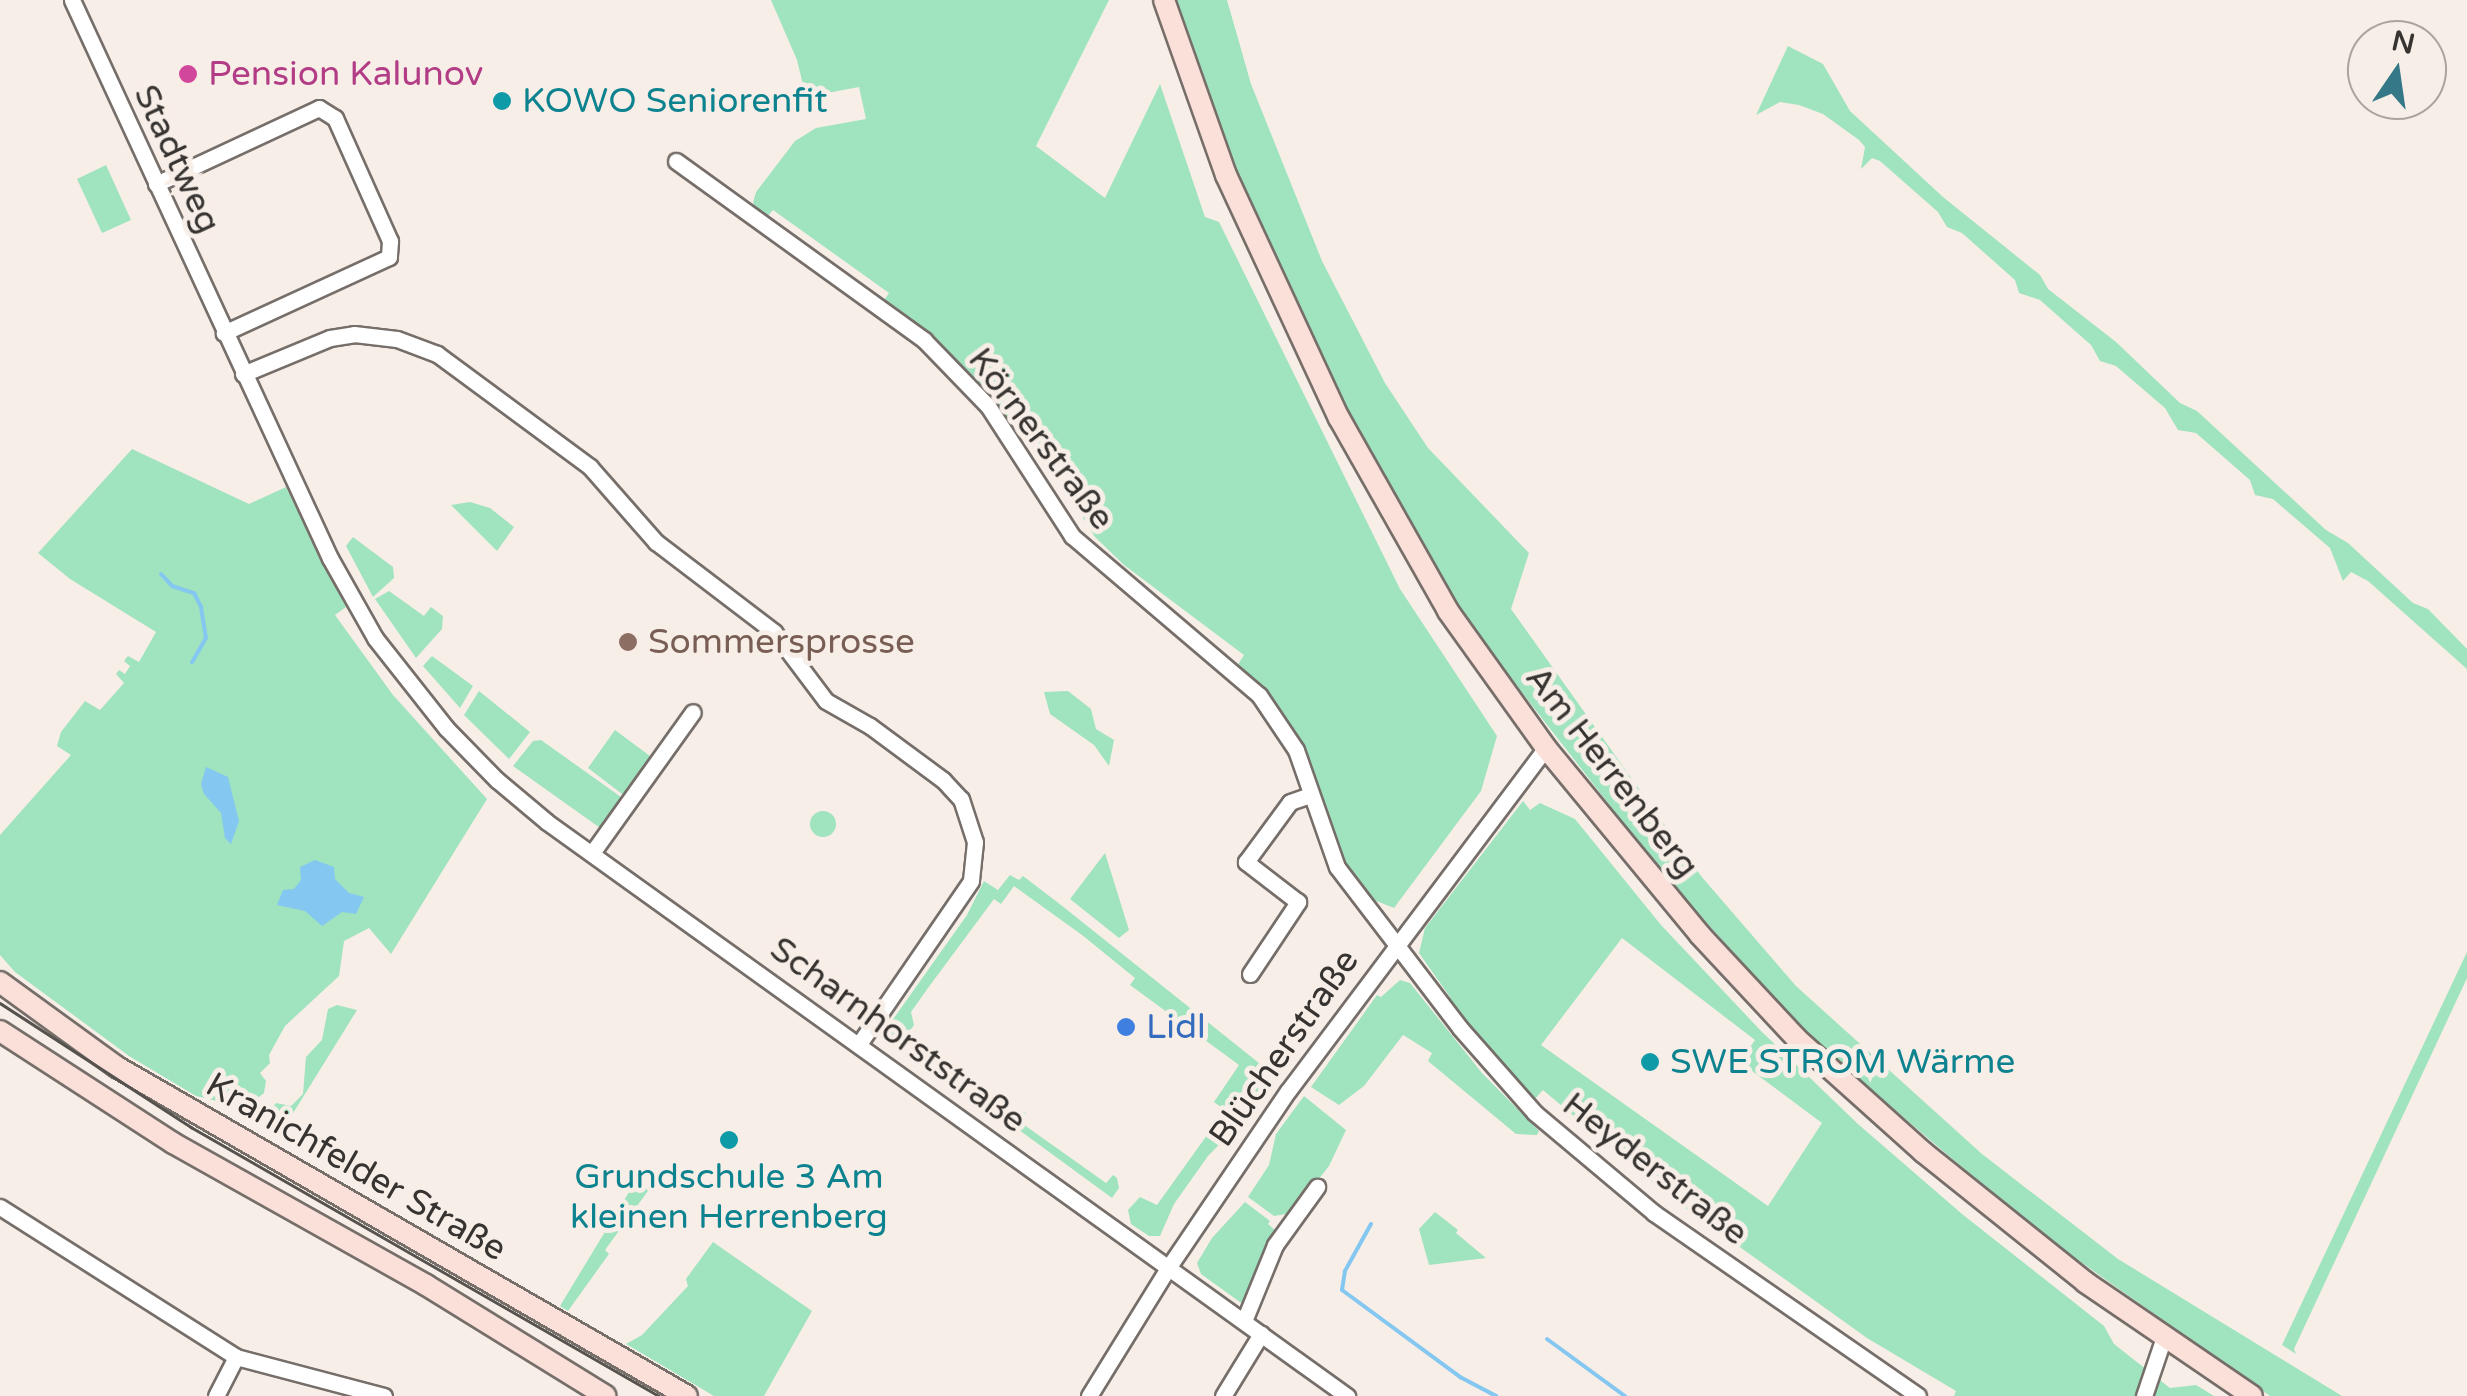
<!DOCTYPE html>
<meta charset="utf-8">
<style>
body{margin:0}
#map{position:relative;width:2467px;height:1396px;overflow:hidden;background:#f8eee8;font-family:"Varela Round",sans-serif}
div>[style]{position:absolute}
.green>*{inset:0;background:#a0e3bf}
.round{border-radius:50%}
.water>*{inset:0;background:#84c7f0}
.stream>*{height:4px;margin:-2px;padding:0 2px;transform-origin:2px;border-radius:2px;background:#84c7f0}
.roads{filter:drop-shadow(2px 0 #766e69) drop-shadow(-2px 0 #766e69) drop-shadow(0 2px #766e69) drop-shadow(0 -2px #766e69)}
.minor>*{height:15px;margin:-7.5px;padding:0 7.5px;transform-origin:7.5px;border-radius:7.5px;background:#fff}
.major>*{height:20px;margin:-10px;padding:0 10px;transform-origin:10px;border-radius:10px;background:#fbdfd9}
.tram>*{height:2.5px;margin:-1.25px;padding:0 1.25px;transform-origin:1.25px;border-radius:1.25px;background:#56524e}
.dots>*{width:28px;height:28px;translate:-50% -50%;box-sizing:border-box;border:5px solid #f8eee8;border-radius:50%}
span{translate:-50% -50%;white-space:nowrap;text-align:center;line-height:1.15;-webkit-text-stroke:10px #f8eee8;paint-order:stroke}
.hotel-label{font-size:35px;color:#b23c85}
.left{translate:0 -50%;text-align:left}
.culture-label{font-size:35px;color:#0d838f}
.street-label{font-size:35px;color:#363330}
.education-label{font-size:35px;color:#785e54}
.shop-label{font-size:35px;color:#366cbe}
.north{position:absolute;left:2347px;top:20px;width:100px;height:100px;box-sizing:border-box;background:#f8eee8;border:2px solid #aaa39e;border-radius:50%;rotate:13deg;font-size:28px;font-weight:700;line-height:40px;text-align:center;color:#363330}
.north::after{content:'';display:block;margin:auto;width:35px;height:45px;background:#357988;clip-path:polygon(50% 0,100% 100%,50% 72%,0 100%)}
</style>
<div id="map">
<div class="green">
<i style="clip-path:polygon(771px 0,1109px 0,1036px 146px,1105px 198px,1160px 84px,1205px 217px,1219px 222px,1400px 589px,1497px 736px,1481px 791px,1394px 908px,1374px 900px,1344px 862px,1331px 839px,1294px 731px,1263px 691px,1237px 666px,1244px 655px,1124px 565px,1095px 537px,1021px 419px,1010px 425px,967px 371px,883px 302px,889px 293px,773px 210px,767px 217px,757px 210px,753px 203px,756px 192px,795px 141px,816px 128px,866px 119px,859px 87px,806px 97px,797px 60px)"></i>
<i style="clip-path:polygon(1173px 0,1227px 0,1251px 84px,1322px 261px,1385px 383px,1428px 448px,1529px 553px,1511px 609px,1701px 876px,1796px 986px,1982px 1154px,2118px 1259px,2342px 1396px,2270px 1396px,2037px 1231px,1801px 1030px,1661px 871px,1495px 658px,1439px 578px,1348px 417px,1233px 171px)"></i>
<i style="clip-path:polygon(1788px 46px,1823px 64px,1850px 111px,1943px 197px,2040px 275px,2048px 289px,2116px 342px,2180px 403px,2197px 411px,2326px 530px,2348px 543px,2413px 603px,2428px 609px,2467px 649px,2467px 669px,2368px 581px,2351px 572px,2343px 581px,2330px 548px,2273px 499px,2255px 495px,2250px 480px,2196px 433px,2178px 430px,2165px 408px,2116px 366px,2100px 361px,2091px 345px,2040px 300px,2019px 293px,2015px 280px,1962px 233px,1947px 227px,1938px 212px,1880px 161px,1872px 158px,1861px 169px,1865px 147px,1859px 140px,1823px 114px,1799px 105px,1780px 102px,1756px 115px)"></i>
<i style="clip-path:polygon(106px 165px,131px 220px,102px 233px,77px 179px)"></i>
<i style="clip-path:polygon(132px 449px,249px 504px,286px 487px,346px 607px,335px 615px,393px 695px,487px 799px,391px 954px,369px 928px,344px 941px,339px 976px,285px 1026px,269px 1055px,270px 1063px,260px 1073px,266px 1081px,264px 1093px,246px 1108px,196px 1096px,129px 1056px,15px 972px,0 955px,0 835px,71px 755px,57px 746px,61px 732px,85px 701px,100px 710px,124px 683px,116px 674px,119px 670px,125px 674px,130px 666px,124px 661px,128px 656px,139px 662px,156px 632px,70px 579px,38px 553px)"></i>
<i style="clip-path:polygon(470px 502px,490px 508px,514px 527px,497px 551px,451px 505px)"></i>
<i style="clip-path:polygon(353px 537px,393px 567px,394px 578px,373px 597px,346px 546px)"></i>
<i style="clip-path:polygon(389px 591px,424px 616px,431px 607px,443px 616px,442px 629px,416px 658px,375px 599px)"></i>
<i style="clip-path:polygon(432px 656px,473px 686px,460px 708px,423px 666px)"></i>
<i style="clip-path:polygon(479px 691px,530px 732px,509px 759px,464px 715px)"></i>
<i style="clip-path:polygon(1068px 691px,1091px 709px,1096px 729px,1114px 740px,1109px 766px,1094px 745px,1050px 714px,1044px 692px)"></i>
<i style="clip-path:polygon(615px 730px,654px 759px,626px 797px,588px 768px)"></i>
<i style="clip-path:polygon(541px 740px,621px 797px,623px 801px,603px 830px,513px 766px,533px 741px)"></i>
<i style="clip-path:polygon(evenodd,1523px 801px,1530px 810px,1540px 803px,1575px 819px,1661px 925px,1762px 1032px,1858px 1124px,1962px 1214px,2104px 1326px,2114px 1344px,2170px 1388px,2196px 1385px,2214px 1396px,1954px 1396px,1956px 1391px,1867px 1338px,1667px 1195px,1543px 1090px,1533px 1101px,1446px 1002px,1450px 997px,1419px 953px,1425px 928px,1523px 801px,1622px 938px,1755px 1040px,1740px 1062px,1822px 1123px,1768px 1206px,1541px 1045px,1622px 938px)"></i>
<i class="round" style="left:810px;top:811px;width:26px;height:26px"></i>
<i style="clip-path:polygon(1105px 853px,1129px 930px,1119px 938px,1070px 899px)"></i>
<i style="clip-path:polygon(1010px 875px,1019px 880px,1023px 876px,1061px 905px,1274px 1075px,1239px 1124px,1208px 1156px,1174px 1204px,1160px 1236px,1149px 1236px,1131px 1224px,1128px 1210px,1140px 1197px,1157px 1205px,1225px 1110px,1214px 1102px,1239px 1065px,1130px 985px,1135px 978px,1082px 935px,1014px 886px,1001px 904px,994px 899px,928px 988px,911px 1012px,914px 1025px,900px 1044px,884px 1032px,967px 915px,984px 881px,998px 890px)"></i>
<i style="clip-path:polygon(2467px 952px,2467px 978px,2294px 1349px,2296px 1354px,2282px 1345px)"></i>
<i style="clip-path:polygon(1400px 980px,1410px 983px,1482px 1073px,1539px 1131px,1537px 1135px,1516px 1134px,1428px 1061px,1432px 1053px,1403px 1035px,1364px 1086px,1339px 1105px,1311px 1087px,1377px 995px,1381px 997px)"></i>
<i style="clip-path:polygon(337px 1005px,357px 1010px,279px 1136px,274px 1133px,270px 1111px,276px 1103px,291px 1106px,303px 1094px,306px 1057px,322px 1040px,328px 1009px)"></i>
<i style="clip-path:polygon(1304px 1096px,1346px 1130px,1329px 1166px,1292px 1213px,1274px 1216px,1248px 1197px,1269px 1165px,1276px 1134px)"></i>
<i style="clip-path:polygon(1017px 1110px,1026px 1113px,1020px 1122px,1106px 1183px,1113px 1175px,1117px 1178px,1119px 1188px,1112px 1198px,1008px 1122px)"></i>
<i style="clip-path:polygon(643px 1169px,656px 1180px,605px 1250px,609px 1254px,568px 1311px,560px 1306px)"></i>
<i style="clip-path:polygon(1245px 1202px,1270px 1221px,1268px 1224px,1278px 1233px,1244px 1305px,1201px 1274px,1197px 1263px,1212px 1238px)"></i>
<i style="clip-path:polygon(1435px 1212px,1458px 1230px,1456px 1233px,1486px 1258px,1429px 1265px,1419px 1229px)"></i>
<i style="clip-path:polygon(713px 1242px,812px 1311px,764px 1396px,714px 1396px,626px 1344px,642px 1335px,688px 1286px,686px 1279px)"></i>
</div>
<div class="water">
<i style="clip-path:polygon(206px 767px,228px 777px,239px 821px,231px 844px,225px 838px,221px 813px,204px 794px,201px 784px)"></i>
<i style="clip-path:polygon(315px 860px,334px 867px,335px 879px,349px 893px,364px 897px,356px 914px,342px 912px,322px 926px,305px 911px,277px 905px,283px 890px,294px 889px,301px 880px,300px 867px)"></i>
</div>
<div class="stream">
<i style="left:161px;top:574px;width:16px;rotate:47deg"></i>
<i style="left:172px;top:586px;width:23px;rotate:18deg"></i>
<i style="left:194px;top:593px;width:16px;rotate:63deg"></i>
<i style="left:201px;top:607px;width:31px;rotate:81deg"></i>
<i style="left:206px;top:638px;width:28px;rotate:120deg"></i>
<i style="left:1371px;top:1224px;width:54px;rotate:119deg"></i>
<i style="left:1345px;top:1271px;width:19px;rotate:99deg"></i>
<i style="left:1342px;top:1290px;width:147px;rotate:36.4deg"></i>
<i style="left:1460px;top:1377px;width:41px;rotate:27.8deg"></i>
<i style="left:1547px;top:1339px;width:97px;rotate:36.2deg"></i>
</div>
<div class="roads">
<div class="minor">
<i style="left:72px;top:0;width:615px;rotate:65.19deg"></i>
<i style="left:330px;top:558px;width:92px;rotate:60.6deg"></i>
<i style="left:375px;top:638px;width:115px;rotate:51.7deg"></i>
<i style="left:446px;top:728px;width:73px;rotate:45.6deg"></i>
<i style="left:497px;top:780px;width:65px;rotate:40deg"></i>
<i style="left:547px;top:822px;width:985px;rotate:35.66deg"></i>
<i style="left:676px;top:161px;width:306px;rotate:35.8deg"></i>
<i style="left:924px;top:340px;width:92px;rotate:45.9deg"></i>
<i style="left:988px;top:406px;width:155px;rotate:57.1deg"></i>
<i style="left:1072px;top:536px;width:245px;rotate:40.4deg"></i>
<i style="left:1259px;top:695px;width:66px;rotate:56.1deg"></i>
<i style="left:1296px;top:750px;width:124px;rotate:70.7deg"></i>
<i style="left:1337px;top:867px;width:203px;rotate:52.6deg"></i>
<i style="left:1460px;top:1028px;width:113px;rotate:48.6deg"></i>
<i style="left:1535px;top:1113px;width:155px;rotate:40deg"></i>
<i style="left:1654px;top:1213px;width:321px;rotate:34.7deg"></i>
<i style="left:156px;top:184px;width:180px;rotate:-25deg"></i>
<i style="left:319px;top:108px;width:19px;rotate:32deg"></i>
<i style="left:335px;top:118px;width:135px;rotate:65.9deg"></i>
<i style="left:390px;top:241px;width:16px;rotate:94deg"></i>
<i style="left:389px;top:257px;width:182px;rotate:155.3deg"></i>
<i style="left:243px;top:374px;width:94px;rotate:-22.5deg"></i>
<i style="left:330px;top:338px;width:24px;rotate:-9deg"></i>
<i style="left:354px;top:334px;width:43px;rotate:6.6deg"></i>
<i style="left:397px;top:339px;width:43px;rotate:20.6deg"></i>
<i style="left:437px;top:354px;width:190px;rotate:36.4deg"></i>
<i style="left:590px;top:467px;width:100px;rotate:48.7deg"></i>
<i style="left:656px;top:542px;width:148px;rotate:37.3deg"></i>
<i style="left:774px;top:632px;width:86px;rotate:53deg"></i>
<i style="left:826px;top:701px;width:51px;rotate:29.6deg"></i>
<i style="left:870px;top:726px;width:91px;rotate:36.5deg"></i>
<i style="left:943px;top:780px;width:26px;rotate:47deg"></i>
<i style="left:961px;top:799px;width:45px;rotate:72deg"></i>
<i style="left:975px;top:842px;width:39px;rotate:96deg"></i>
<i style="left:971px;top:881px;width:198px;rotate:124.5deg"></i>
<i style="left:592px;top:853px;width:173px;rotate:-54.4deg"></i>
<i style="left:1250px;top:974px;width:87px;rotate:-56.3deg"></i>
<i style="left:1298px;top:902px;width:66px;rotate:-142.4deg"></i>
<i style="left:1246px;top:862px;width:74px;rotate:-53.7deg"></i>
<i style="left:1290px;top:802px;width:21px;rotate:-19deg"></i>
<i style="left:0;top:1207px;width:280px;rotate:32.4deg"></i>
<i style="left:236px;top:1357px;width:153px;rotate:14.8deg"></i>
<i style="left:1244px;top:1321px;width:82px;rotate:-67.8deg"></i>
<i style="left:1275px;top:1245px;width:72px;rotate:-54.1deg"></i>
<i style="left:216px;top:1396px;width:44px;rotate:-62.9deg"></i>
<i style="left:1089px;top:1396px;width:150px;rotate:-58.3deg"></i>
<i style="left:1168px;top:1268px;width:214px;rotate:-55.9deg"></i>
<i style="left:1288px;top:1091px;width:429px;rotate:-53.1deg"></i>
<i style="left:1223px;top:1396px;width:73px;rotate:-58.5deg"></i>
<i style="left:2144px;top:1396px;width:62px;rotate:-71.3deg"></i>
</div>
<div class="major">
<i style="left:1164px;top:0;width:186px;rotate:70.5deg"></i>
<i style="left:1226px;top:175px;width:268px;rotate:65.1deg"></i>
<i style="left:1339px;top:418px;width:222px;rotate:60.5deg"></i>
<i style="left:1448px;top:611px;width:168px;rotate:54.4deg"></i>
<i style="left:1546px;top:748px;width:242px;rotate:50.5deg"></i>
<i style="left:1700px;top:935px;width:141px;rotate:47deg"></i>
<i style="left:1796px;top:1038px;width:171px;rotate:41.9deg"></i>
<i style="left:1923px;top:1152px;width:208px;rotate:38.7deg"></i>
<i style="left:2085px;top:1282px;width:202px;rotate:34.3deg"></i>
<i style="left:0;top:982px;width:145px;rotate:36deg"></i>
<i style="left:117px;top:1067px;width:658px;rotate:29.99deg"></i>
<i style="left:0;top:1031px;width:206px;rotate:32.9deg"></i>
<i style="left:173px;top:1143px;width:290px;rotate:29.3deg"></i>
<i style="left:426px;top:1285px;width:211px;rotate:31.7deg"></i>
</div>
</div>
<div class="tram">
<i style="left:0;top:1003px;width:228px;rotate:33deg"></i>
<i style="left:191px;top:1127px;width:540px;rotate:29.89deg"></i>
</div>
<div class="dots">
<i style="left:188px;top:74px;background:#d1479c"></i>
<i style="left:502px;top:101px;background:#0f9aa8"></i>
<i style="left:628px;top:642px;background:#8d6e63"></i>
<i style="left:1126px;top:1027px;background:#3f7fe0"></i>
<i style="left:1650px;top:1062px;background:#0f9aa8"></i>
<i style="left:729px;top:1140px;background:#0f9aa8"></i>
</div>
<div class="hotel-label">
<span class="left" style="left:208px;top:74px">Pension Kalunov</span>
</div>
<div class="culture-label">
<span class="left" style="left:522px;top:101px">KOWO Seniorenfit</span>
<span class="left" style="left:1670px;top:1062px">SWE STROM Wärme</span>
<span style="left:729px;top:1197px">Grundschule 3 Am<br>kleinen Herrenberg</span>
</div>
<div class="street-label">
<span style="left:177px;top:159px;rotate:65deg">Stadtweg</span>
<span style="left:1041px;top:439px;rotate:53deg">Körnerstraße</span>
<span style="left:1612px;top:772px;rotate:52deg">Am Herrenberg</span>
<span style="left:898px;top:1035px;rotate:36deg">Scharnhorststraße</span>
<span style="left:1284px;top:1048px;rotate:-55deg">Blücherstraße</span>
<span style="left:356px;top:1167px;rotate:30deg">Kranichfelder Straße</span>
<span style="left:1655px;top:1169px;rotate:38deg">Heyderstraße</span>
</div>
<div class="education-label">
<span class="left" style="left:648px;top:642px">Sommersprosse</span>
</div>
<div class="shop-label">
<span class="left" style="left:1146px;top:1027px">Lidl</span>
</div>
<div class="north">N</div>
</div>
